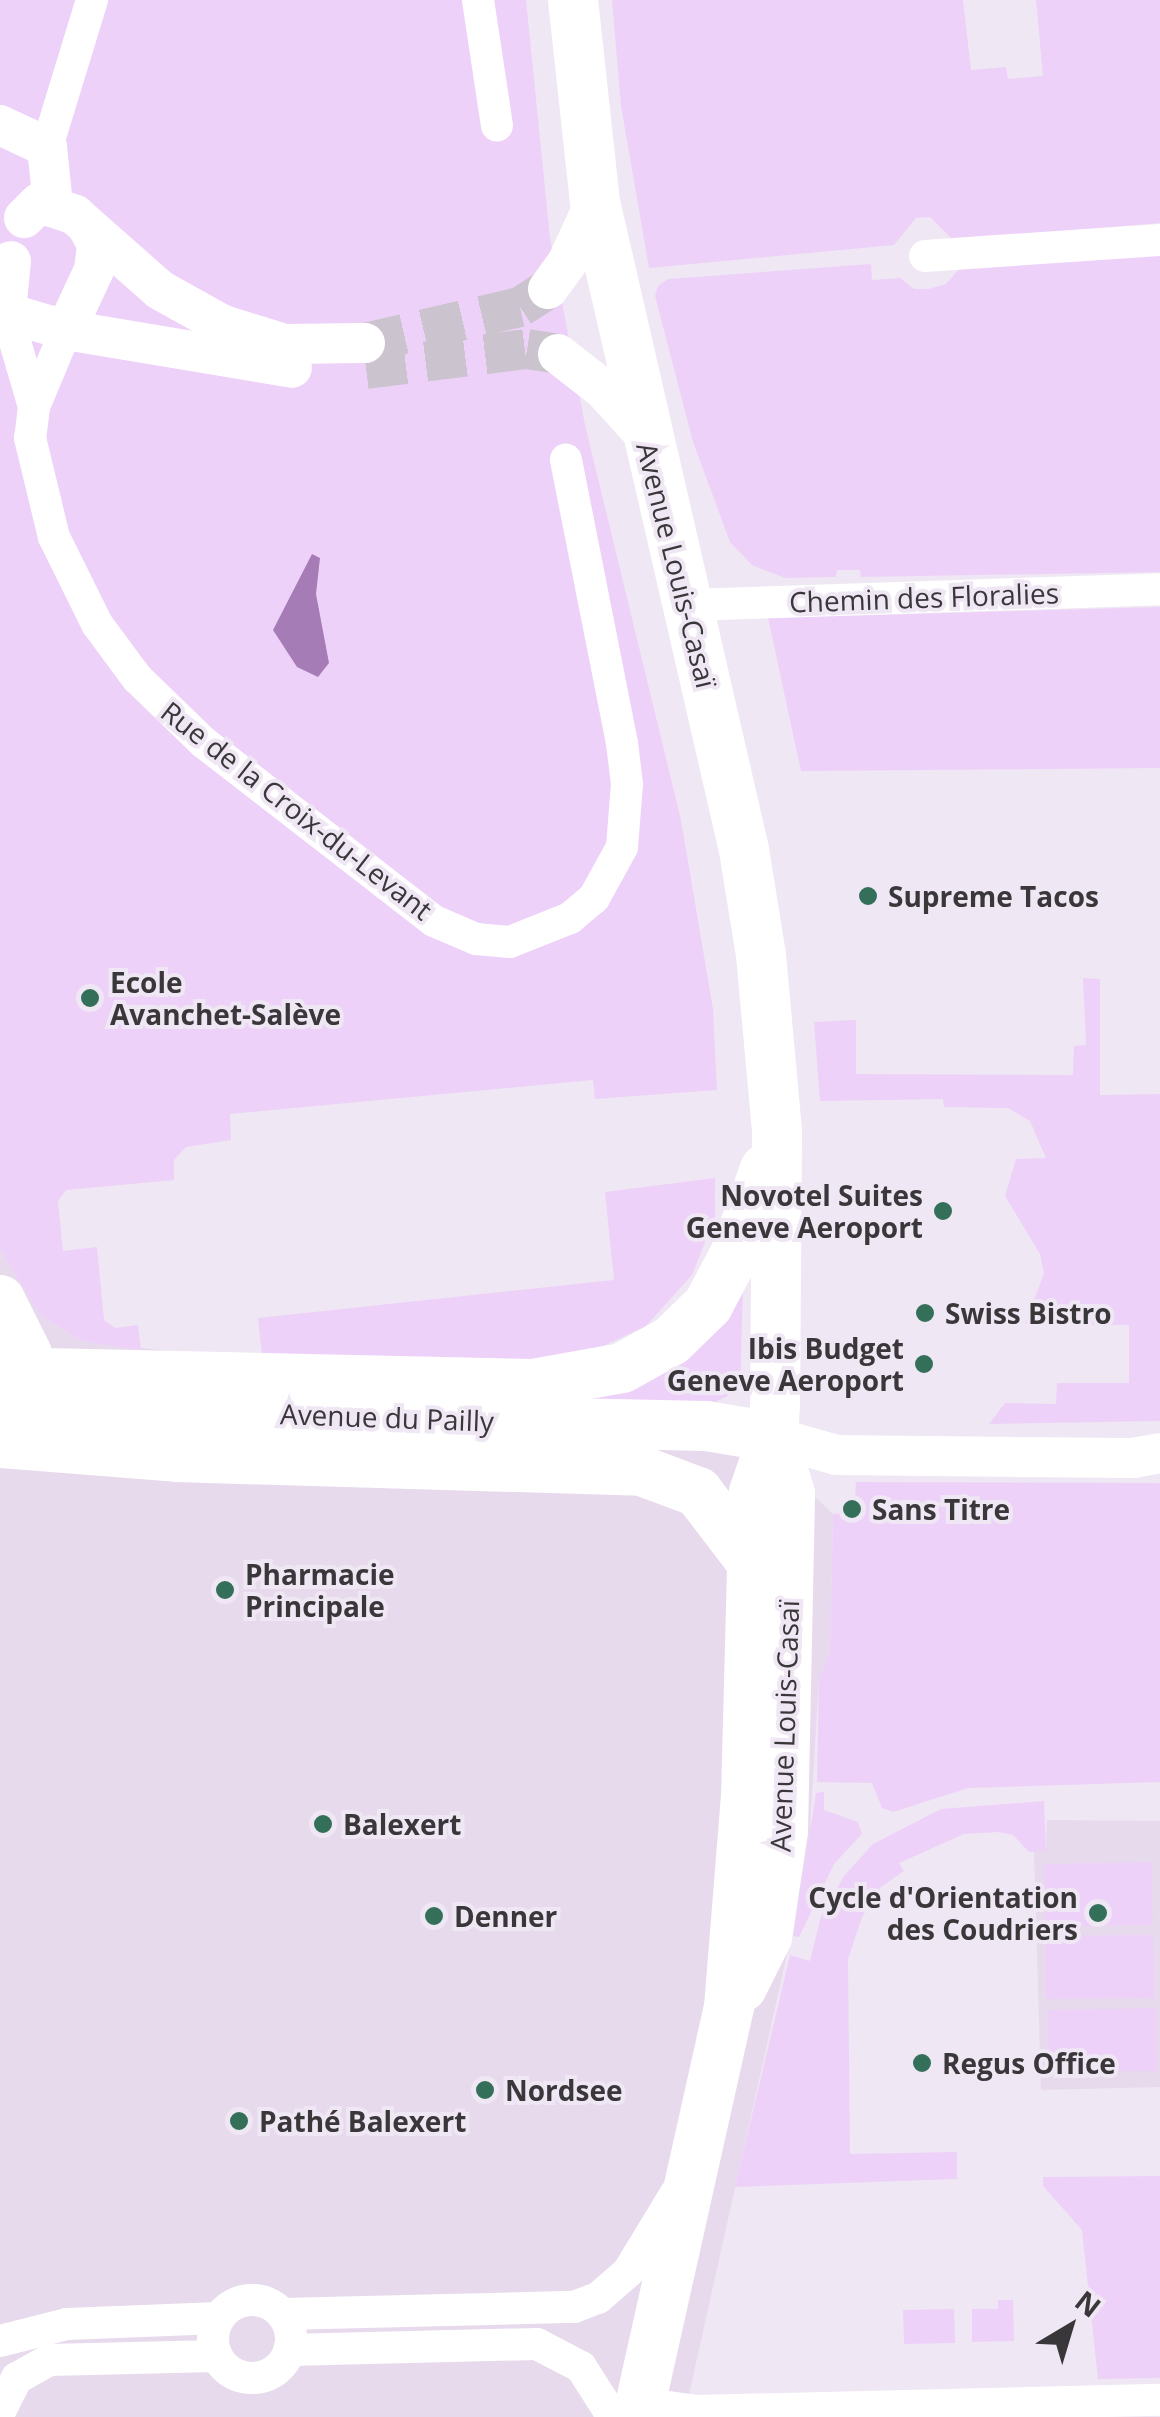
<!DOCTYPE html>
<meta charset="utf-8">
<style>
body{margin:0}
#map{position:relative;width:1160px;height:2417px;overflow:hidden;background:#efe7f3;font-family:"Open Sans",sans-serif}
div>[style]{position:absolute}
.built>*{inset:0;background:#e7daec}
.green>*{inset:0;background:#eed1f9}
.water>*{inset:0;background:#a57cb5}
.tertiary-tunnel>*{height:40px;margin-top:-20px;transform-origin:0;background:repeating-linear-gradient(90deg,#cbc4ce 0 40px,transparent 0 60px)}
.minor>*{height:32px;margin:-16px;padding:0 16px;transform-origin:16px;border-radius:16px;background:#fff}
.minor>.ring{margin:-16px;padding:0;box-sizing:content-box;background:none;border:32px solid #fff;border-radius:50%}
.tertiary>*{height:40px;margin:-20px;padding:0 20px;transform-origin:20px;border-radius:20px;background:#fff}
.primary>*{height:50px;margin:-25px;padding:0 25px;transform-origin:25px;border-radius:25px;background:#fff}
.dots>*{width:28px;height:28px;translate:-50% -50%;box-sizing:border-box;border:5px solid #efe7f3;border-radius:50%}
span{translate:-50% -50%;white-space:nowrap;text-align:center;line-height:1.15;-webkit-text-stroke:8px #efe7f3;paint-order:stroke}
.street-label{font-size:28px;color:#3a373b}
.poi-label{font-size:28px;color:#3a373b;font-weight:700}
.left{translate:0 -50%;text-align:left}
.right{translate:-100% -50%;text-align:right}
.north{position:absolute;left:1020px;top:2277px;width:100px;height:100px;-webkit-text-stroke:8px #efe7f3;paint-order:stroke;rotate:38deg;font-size:28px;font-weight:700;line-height:40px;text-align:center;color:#3a373b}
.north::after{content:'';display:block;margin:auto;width:35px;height:45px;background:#3a373b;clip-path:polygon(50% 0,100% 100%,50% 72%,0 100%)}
</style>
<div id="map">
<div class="built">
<i style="clip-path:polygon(0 1250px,41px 1316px,82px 1341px,587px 1399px,715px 1402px,833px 1514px,830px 1652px,819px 1679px,808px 1860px,684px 2417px,0 2417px)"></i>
<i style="clip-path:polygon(1047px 1820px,1160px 1821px,1160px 2087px,1041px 2090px,1034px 1851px,1046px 1851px)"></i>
</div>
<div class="green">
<i style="clip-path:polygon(0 0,526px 0,550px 238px,585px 425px,681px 820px,713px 1009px,717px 1090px,595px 1099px,593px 1080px,230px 1114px,231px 1140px,186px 1147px,174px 1160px,174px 1180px,66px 1190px,58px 1201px,63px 1251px,97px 1247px,104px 1320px,115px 1328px,138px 1325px,141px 1350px,82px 1341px,41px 1316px,0 1250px)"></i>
<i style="clip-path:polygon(612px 0,963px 0,971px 70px,1006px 67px,1008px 79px,1043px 76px,1036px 0,1160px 0,1160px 223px,953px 240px,930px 217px,916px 218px,894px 245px,649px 268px,621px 106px)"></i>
<i style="clip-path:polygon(1160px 254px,1160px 572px,861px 577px,860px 570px,837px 570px,836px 577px,785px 578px,752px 565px,730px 542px,693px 442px,655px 296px,658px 286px,668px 279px,871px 264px,872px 280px,900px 278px,914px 289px,929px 289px,946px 284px,961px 267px)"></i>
<i style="clip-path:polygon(1160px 607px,1160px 768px,801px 771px,768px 618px)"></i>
<i style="clip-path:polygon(1083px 978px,1100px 979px,1100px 1095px,1160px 1094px,1160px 1421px,989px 1424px,1005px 1403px,1056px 1404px,1057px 1383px,1129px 1383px,1129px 1325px,1025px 1324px,1044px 1273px,1040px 1254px,1005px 1196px,1016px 1159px,1046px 1158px,1030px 1121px,1008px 1108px,944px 1107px,943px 1099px,820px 1101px,814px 1022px,856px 1020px,856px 1074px,1073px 1075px,1074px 1046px,1086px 1045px)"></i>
<i style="clip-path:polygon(715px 1178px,715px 1217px,692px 1275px,646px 1326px,584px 1355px,496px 1362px,262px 1355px,258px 1318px,614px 1280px,605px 1192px)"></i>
<i style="clip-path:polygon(743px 1290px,740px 1390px,715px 1402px,587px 1399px)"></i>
<i style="clip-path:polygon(856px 1482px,1160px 1483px,1160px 1782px,968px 1788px,893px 1812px,882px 1808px,872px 1783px,817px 1782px,819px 1679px,830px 1652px,833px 1514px,854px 1512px)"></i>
<i style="clip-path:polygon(824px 1792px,824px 1810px,858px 1822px,862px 1834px,834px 1864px,799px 1937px,793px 1936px,816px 1793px)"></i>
<i style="clip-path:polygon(1044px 1801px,1046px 1851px,1029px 1852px,1013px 1835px,999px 1832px,964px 1834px,899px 1863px,904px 1871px,881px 1887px,862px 1917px,848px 1959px,850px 2154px,957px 2152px,957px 2179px,735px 2187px,790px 1955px,810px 1961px,821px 1916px,844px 1876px,873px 1844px,941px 1809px)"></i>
<i style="clip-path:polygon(1152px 1862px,1153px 1925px,1045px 1927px,1044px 1864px)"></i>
<i style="clip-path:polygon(1153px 1935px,1154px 1998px,1046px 1999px,1045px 1936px)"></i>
<i style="clip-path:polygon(1156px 2008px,1157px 2071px,1049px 2072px,1048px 2010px)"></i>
<i style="clip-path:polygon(1160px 2176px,1160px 2378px,1098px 2379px,1082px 2230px,1043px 2186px,1043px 2177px)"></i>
<i style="clip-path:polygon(998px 2300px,1013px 2300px,1014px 2341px,972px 2342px,972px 2309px,998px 2309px)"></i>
<i style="clip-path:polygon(954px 2309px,955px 2343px,904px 2344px,903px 2310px)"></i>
</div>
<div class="water">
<i style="clip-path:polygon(312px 554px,320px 558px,316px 594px,329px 663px,318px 677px,297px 667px,273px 630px)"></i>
</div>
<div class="tertiary-tunnel">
<i style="left:365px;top:343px;width:159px;rotate:-13.1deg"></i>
<i style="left:520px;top:307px;width:33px;rotate:-33deg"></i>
<i style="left:366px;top:369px;width:162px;rotate:-7.1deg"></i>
<i style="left:527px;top:349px;width:31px;rotate:9deg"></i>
</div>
<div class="minor">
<i style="left:478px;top:0;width:127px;rotate:81.4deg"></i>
<i style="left:47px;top:147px;width:154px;rotate:-73deg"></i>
<i style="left:925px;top:256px;width:236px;rotate:-3.9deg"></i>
<i style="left:6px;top:311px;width:100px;rotate:73.7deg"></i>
<i style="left:66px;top:330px;width:83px;rotate:112.6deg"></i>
<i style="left:34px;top:407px;width:31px;rotate:97deg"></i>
<i style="left:30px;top:438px;width:102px;rotate:76.4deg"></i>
<i style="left:54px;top:537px;width:97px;rotate:63.7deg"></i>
<i style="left:97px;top:624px;width:67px;rotate:53.5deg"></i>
<i style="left:137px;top:678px;width:92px;rotate:44.1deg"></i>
<i style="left:203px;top:742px;width:292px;rotate:37.8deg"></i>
<i style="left:434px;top:921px;width:46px;rotate:23.2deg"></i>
<i style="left:476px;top:939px;width:34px;rotate:5deg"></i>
<i style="left:510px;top:942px;width:65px;rotate:-21.8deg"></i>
<i style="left:570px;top:918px;width:31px;rotate:-40deg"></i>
<i style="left:594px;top:898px;width:58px;rotate:-61.2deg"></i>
<i style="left:622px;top:847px;width:63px;rotate:-85.5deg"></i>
<i style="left:627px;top:784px;width:41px;rotate:-97deg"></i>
<i style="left:622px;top:743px;width:289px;rotate:-101.2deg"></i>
<i style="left:688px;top:605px;width:472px;rotate:-1.9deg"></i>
<i class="ring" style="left:213px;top:2300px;width:46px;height:46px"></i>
<i style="left:282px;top:2314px;width:292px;rotate:-1.4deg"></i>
<i style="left:574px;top:2307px;width:26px;rotate:-21deg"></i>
<i style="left:598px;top:2298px;width:40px;rotate:-41deg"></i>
<i style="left:628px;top:2272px;width:92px;rotate:-58.7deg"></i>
<i style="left:0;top:2341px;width:69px;rotate:-14.2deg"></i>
<i style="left:67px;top:2324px;width:152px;rotate:-2.3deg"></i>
<i style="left:289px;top:2350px;width:248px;rotate:-1.4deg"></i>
<i style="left:537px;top:2344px;width:50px;rotate:27.6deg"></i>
<i style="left:581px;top:2367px;width:59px;rotate:57.4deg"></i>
<i style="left:640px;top:2403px;width:58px;rotate:8deg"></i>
<i style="left:697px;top:2411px;width:463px;rotate:-1.4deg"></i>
<i style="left:0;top:2411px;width:37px;rotate:-63deg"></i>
<i style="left:17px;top:2378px;width:37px;rotate:-29deg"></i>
<i style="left:49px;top:2360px;width:168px;rotate:-1.4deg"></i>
</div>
<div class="tertiary">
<i style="left:0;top:125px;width:52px;rotate:25.1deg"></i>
<i style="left:47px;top:147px;width:58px;rotate:84.1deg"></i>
<i style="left:24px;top:218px;width:21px;rotate:-45deg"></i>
<i style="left:39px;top:203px;width:38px;rotate:18deg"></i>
<i style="left:75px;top:215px;width:113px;rotate:41.4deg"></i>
<i style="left:160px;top:290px;width:72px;rotate:29.1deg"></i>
<i style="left:223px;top:325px;width:65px;rotate:17deg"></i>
<i style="left:285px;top:344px;width:80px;rotate:-0.7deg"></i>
<i style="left:548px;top:289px;width:32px;rotate:-54deg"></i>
<i style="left:567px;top:263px;width:67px;rotate:-65.3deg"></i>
<i style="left:0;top:311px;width:69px;rotate:16.1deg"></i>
<i style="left:66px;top:330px;width:229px;rotate:9.5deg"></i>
<i style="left:6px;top:311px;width:50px;rotate:-84.3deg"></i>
<i style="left:66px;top:330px;width:66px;rotate:-65deg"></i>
<i style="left:94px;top:270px;width:26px;rotate:-83deg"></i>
<i style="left:97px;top:244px;width:18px;rotate:-119deg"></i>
<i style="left:558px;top:354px;width:57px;rotate:37.9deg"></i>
<i style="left:603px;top:389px;width:62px;rotate:47.6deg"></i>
<i style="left:773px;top:1437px;width:66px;rotate:15.9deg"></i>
<i style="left:836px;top:1455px;width:297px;rotate:0.6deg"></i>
<i style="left:1133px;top:1458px;width:27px;rotate:-10deg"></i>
</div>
<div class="primary">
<i style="left:573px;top:0;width:203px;rotate:83.8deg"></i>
<i style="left:595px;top:202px;width:665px;rotate:77.05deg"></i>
<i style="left:744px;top:850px;width:106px;rotate:80.8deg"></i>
<i style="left:761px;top:955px;width:177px;rotate:84.8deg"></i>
<i style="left:777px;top:1131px;width:272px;rotate:90.4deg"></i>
<i style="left:775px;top:1403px;width:34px;rotate:93deg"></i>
<i style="left:773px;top:1437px;width:58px;rotate:109.1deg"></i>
<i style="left:754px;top:1492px;width:304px;rotate:91.5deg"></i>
<i style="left:746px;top:1796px;width:212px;rotate:94.6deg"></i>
<i style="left:729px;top:2007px;width:420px;rotate:102.6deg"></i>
<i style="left:0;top:1300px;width:60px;rotate:63.4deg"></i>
<i style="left:27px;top:1354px;width:18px;rotate:90deg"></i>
<i style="left:27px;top:1372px;width:31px;rotate:142deg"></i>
<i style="left:0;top:1372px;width:532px;rotate:1.29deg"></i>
<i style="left:532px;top:1384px;width:91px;rotate:-10.1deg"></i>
<i style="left:622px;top:1368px;width:56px;rotate:-28.9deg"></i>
<i style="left:671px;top:1341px;width:52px;rotate:-44.2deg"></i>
<i style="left:708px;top:1305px;width:58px;rotate:-62.1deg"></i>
<i style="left:735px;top:1254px;width:90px;rotate:-70.6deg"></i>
<i style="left:0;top:1411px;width:706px;rotate:1.22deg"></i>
<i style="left:706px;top:1426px;width:68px;rotate:9.3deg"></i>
<i style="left:0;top:1443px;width:177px;rotate:4.5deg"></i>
<i style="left:176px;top:1457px;width:466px;rotate:1.7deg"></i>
<i style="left:642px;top:1471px;width:60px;rotate:20.6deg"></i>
<i style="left:698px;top:1492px;width:91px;rotate:52.6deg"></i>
<i style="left:742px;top:1987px;width:56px;rotate:-63.4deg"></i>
<i style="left:767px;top:1937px;width:107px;rotate:-81.4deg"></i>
<i style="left:783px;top:1831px;width:337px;rotate:-88.8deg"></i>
<i style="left:790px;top:1494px;width:59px;rotate:-106.6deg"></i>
</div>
<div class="dots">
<i style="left:868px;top:896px;background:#346f59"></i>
<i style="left:90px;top:998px;background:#346f59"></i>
<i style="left:943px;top:1211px;background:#346f59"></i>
<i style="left:925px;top:1313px;background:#346f59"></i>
<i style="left:924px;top:1364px;background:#346f59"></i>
<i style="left:852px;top:1509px;background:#346f59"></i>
<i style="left:225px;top:1590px;background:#346f59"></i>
<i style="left:323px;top:1824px;background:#346f59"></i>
<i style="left:1098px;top:1913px;background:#346f59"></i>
<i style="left:434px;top:1916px;background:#346f59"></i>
<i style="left:922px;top:2063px;background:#346f59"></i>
<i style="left:485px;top:2090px;background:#346f59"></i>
<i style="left:239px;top:2121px;background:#346f59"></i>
</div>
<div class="street-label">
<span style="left:677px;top:565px;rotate:76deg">Avenue Louis-Casaï</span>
<span style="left:924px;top:597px;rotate:-2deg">Chemin des Floralies</span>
<span style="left:297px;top:810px;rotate:38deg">Rue de la Croix-du-Levant</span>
<span style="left:387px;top:1417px;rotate:2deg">Avenue du Pailly</span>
<span style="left:784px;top:1726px;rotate:-88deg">Avenue Louis-Casaï</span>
</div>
<div class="poi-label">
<span class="left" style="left:888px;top:896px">Supreme Tacos</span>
<span class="left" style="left:110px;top:998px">Ecole<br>Avanchet-Salève</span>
<span class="right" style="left:923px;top:1211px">Novotel Suites<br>Geneve Aeroport</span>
<span class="left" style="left:945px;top:1313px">Swiss Bistro</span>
<span class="right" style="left:904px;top:1364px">Ibis Budget<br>Geneve Aeroport</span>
<span class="left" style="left:872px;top:1509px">Sans Titre</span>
<span class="left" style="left:245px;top:1590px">Pharmacie<br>Principale</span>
<span class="left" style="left:343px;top:1824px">Balexert</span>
<span class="right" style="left:1078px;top:1913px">Cycle d'Orientation<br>des Coudriers</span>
<span class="left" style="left:454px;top:1916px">Denner</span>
<span class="left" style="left:942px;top:2063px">Regus Office</span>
<span class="left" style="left:505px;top:2090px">Nordsee</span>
<span class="left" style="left:259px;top:2121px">Pathé Balexert</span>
</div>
<div class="north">N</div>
</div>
